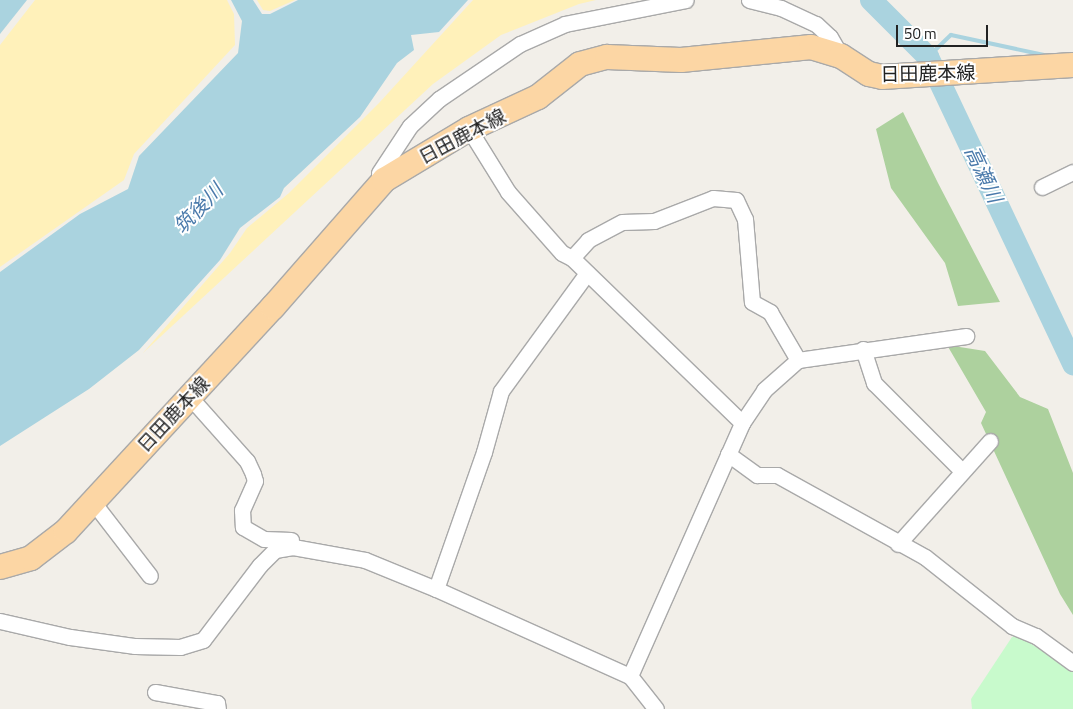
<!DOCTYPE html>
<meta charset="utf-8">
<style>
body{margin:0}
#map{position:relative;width:1073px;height:709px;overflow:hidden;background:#f2efe9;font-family:"Titillium Web","Noto Sans JP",sans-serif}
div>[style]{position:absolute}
.forest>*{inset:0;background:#add19e}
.sand>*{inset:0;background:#fff1ba}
.park>*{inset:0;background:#c8facc}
.water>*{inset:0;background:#aad3df}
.stream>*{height:4px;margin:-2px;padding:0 2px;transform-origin:2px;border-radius:2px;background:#aad3df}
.river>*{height:22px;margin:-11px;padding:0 11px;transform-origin:11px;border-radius:11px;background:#aad3df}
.roads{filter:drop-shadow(1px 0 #a9a9a9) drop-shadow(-1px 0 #a9a9a9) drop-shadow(0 1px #a9a9a9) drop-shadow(0 -1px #a9a9a9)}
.street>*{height:15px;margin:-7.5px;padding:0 7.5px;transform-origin:7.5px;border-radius:7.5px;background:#fff}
.primary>*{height:24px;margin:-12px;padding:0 12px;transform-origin:12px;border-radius:12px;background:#fcd6a4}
span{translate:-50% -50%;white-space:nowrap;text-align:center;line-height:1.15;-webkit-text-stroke:4px #fff;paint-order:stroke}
.street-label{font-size:19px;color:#222}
.water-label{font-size:20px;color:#4a7aab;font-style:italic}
.scale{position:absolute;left:896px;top:25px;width:92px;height:22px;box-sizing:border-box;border:2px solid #222;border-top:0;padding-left:6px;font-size:15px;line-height:18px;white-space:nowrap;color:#222;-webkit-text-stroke:4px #fff;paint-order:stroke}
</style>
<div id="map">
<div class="forest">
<i style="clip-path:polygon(903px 112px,938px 183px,1000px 302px,958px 306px,945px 263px,891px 188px,876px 129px)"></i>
<i style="clip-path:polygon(947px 345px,985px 351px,1020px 397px,1048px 409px,1073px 473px,1073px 615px,1060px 594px,981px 423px,986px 412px)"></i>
</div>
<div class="sand">
<i style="clip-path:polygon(35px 0,227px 0,234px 14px,235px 45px,134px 154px,124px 180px,0 267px,0 45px)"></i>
<i style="clip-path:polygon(257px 0,295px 0,270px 11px,263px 10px)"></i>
<i style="clip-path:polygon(473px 0,596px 0,579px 4px,501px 35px,433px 84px,143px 353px,230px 253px,247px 228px,289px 193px,379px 103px)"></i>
</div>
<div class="park">
<i style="clip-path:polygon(1019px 636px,1073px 671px,1073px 709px,972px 709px,971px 699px,1012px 637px)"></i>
</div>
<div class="water">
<i style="clip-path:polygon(0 0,27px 0,0 34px)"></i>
<i style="clip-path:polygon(231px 0,253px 0,262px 14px,270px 14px,298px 0,468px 0,439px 32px,411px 35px,414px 50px,397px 63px,360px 117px,284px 188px,280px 197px,240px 228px,220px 260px,139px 350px,89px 389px,0 446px,0 272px,80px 214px,128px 189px,139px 156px,238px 53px,242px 21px)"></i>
</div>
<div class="stream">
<i style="left:928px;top:57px;width:32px;rotate:-44deg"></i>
<i style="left:951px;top:35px;width:100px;rotate:12.1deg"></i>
</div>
<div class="river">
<i style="left:871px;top:0;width:81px;rotate:45deg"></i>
<i style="left:928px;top:57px;width:340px;rotate:64.7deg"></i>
</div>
<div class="roads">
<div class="street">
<i style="left:749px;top:0;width:33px;rotate:14deg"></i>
<i style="left:781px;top:8px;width:38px;rotate:25deg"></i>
<i style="left:816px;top:24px;width:19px;rotate:43deg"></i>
<i style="left:830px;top:37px;width:22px;rotate:60deg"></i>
<i style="left:469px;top:129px;width:74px;rotate:58.2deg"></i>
<i style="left:508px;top:192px;width:81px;rotate:48.5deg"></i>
<i style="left:562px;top:253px;width:11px;rotate:27deg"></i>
<i style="left:572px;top:258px;width:237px;rotate:44.1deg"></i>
<i style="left:379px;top:173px;width:56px;rotate:-56.6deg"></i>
<i style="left:410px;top:126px;width:40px;rotate:-43deg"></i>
<i style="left:439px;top:99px;width:98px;rotate:-34.2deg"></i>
<i style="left:520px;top:44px;width:49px;rotate:-24deg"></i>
<i style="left:565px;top:24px;width:123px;rotate:-11.2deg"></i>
<i style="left:1042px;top:187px;width:34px;rotate:-26deg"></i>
<i style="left:572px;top:258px;width:24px;rotate:-48deg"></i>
<i style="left:588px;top:240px;width:38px;rotate:-28deg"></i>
<i style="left:622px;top:222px;width:32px;rotate:-2deg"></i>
<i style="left:654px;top:221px;width:63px;rotate:-21.3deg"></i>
<i style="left:713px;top:198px;width:23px;rotate:5deg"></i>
<i style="left:736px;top:200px;width:21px;rotate:65deg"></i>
<i style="left:745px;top:219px;width:83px;rotate:85.2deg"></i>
<i style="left:752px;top:302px;width:21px;rotate:29deg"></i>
<i style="left:770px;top:312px;width:56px;rotate:59.7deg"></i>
<i style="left:863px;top:349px;width:36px;rotate:72deg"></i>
<i style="left:874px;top:383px;width:123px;rotate:45deg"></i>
<i style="left:189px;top:396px;width:87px;rotate:48.3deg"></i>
<i style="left:247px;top:461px;width:14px;rotate:65deg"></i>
<i style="left:253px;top:474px;width:7px;rotate:74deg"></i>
<i style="left:255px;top:481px;width:32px;rotate:114deg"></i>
<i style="left:242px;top:510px;width:17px;rotate:87deg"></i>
<i style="left:243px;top:527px;width:24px;rotate:30deg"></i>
<i style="left:264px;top:539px;width:27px;rotate:2deg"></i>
<i style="left:728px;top:454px;width:36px;rotate:36deg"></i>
<i style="left:757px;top:475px;width:20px"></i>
<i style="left:777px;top:475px;width:169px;rotate:29deg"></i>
<i style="left:925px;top:557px;width:111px;rotate:38.4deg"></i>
<i style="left:1012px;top:626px;width:26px;rotate:23deg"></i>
<i style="left:1036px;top:636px;width:46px;rotate:36.1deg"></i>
<i style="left:93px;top:502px;width:93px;rotate:52.4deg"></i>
<i style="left:898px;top:544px;width:138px;rotate:-48.2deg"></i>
<i style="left:436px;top:589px;width:145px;rotate:-70.7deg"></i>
<i style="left:484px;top:452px;width:63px;rotate:-74.4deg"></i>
<i style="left:501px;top:391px;width:146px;rotate:-53.9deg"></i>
<i style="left:0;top:621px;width:72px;rotate:12.9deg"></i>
<i style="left:70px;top:637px;width:66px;rotate:7.9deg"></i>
<i style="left:135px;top:646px;width:45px;rotate:1.3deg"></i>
<i style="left:180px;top:647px;width:24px;rotate:-17deg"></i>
<i style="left:203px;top:640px;width:94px;rotate:-52.8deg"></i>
<i style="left:260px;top:565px;width:21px;rotate:-45deg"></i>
<i style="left:275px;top:550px;width:18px;rotate:-9deg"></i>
<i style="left:293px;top:547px;width:73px;rotate:10.2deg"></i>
<i style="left:365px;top:560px;width:77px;rotate:22.2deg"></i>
<i style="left:436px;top:589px;width:213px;rotate:24.2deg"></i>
<i style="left:630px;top:676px;width:42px;rotate:51.8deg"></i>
<i style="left:630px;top:676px;width:277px;rotate:-66.1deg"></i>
<i style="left:742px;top:423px;width:40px;rotate:-56deg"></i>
<i style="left:764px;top:390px;width:45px;rotate:-41.4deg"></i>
<i style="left:798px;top:360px;width:170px;rotate:-8.1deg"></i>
<i style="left:155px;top:692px;width:63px;rotate:10.1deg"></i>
<i style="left:217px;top:703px;width:6px;rotate:81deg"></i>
</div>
<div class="primary">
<i style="left:0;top:567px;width:32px;rotate:-16deg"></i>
<i style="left:31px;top:558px;width:44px;rotate:-37.6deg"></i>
<i style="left:66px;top:531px;width:305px;rotate:-47.3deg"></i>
<i style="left:273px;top:307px;width:169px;rotate:-48.8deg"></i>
<i style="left:384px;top:180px;width:99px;rotate:-31deg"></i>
<i style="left:469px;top:129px;width:76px;rotate:-24.9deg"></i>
<i style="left:538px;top:97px;width:53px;rotate:-38.2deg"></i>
<i style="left:580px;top:64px;width:28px;rotate:-15deg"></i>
<i style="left:607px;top:57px;width:74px;rotate:2.3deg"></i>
<i style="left:681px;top:60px;width:131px;rotate:-5.7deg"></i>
<i style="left:811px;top:47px;width:31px;rotate:17deg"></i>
<i style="left:841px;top:56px;width:33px;rotate:33deg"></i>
<i style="left:869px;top:74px;width:13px;rotate:13deg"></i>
<i style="left:882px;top:77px;width:191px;rotate:-3.6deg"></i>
</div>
</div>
<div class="street-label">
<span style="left:928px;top:73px;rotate:-1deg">日田鹿本線</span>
<span style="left:462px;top:136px;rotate:-28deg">日田鹿本線</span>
<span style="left:173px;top:414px;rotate:-47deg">日田鹿本線</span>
</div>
<div class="water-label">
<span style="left:984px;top:174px;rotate:65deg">高瀬川</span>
<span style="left:198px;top:208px;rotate:-46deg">筑後川</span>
</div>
<div class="scale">50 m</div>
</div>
